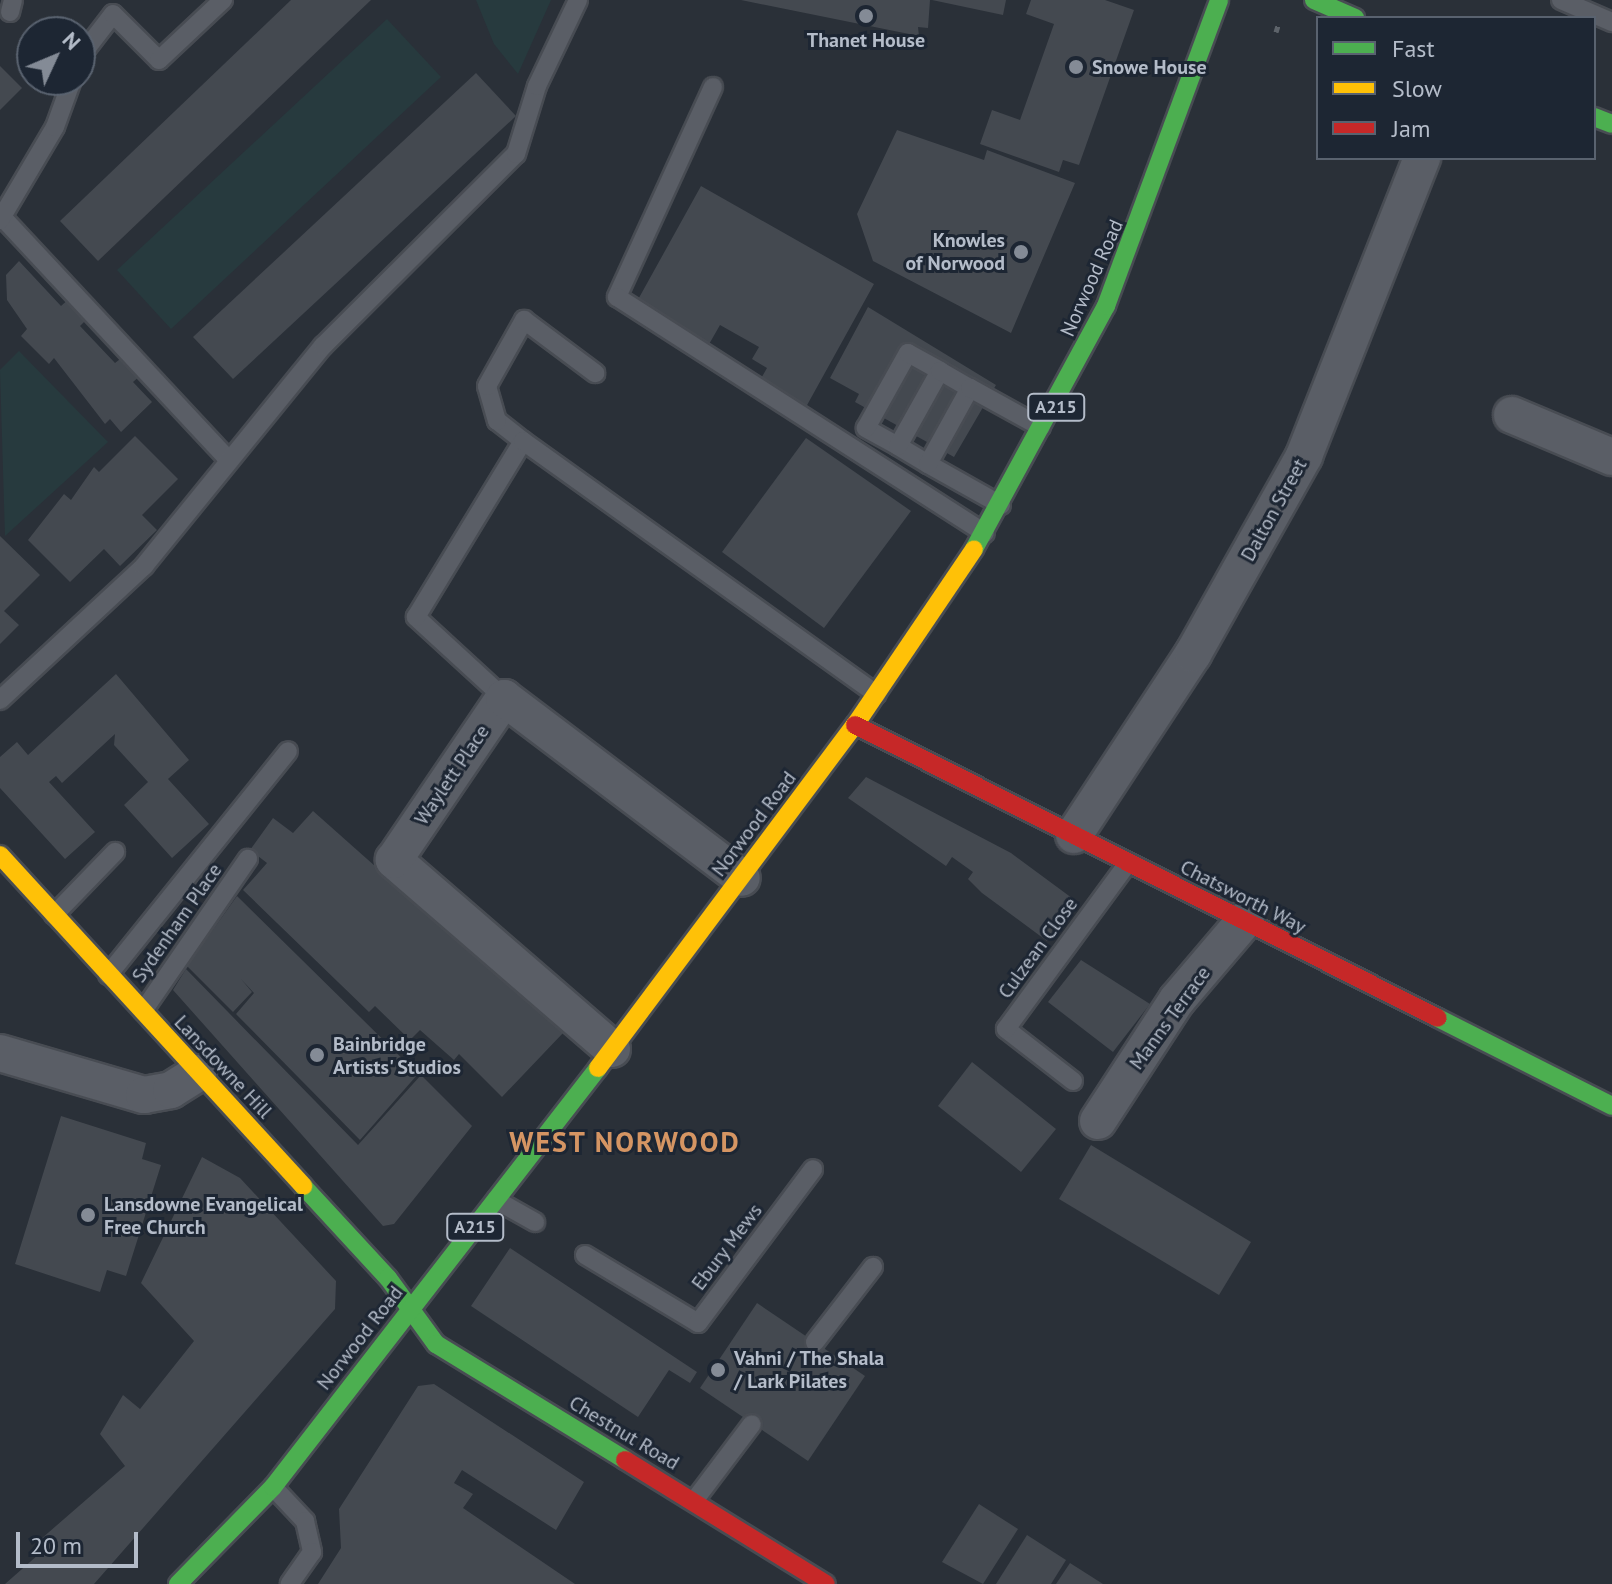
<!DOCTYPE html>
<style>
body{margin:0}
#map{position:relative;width:1612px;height:1584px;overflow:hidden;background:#2a3038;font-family:"PT Sans",sans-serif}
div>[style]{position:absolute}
.green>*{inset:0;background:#273a3e}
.building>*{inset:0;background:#444950}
.path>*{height:5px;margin-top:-2.5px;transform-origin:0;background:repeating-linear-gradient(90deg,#5d636a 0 6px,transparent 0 12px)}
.roads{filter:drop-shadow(2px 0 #484c53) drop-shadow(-2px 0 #484c53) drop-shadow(0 2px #484c53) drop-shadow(0 -2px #484c53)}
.lane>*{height:18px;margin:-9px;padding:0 9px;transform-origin:9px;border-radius:9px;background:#5a5e66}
.street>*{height:36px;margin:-18px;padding:0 18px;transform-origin:18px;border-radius:18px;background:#5a5e66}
.fast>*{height:18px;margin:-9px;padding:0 9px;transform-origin:9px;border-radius:9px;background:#4caf50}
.slow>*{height:18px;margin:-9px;padding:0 9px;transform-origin:9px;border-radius:9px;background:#ffc107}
.jam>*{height:18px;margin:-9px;padding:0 9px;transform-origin:9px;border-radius:9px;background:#c62828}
.dots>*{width:22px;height:22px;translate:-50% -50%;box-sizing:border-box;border:4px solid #1d2633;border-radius:50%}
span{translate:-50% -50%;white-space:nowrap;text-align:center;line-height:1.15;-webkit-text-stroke:6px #1d2633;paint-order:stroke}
.shield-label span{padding:2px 6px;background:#1d2633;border:2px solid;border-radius:6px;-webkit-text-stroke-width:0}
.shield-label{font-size:18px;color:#b4bcc9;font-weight:700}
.poi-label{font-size:20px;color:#b4bcc9;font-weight:700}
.left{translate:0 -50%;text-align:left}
.right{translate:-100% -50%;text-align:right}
.street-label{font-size:20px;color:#b4bcc9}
.district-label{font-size:28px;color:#d59563;font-weight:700;letter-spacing:2px}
.legend{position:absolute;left:1316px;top:16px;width:280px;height:144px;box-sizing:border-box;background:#1d2633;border:2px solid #59626f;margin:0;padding:10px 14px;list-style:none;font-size:24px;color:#b4bcc9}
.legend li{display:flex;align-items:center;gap:16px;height:40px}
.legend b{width:40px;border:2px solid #59626f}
.north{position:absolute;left:16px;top:16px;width:80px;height:80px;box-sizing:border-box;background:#1d2633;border:2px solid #59626f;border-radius:50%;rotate:46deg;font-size:22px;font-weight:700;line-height:32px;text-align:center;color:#b4bcc9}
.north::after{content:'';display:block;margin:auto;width:28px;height:36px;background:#848b96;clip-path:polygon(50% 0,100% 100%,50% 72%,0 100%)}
.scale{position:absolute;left:16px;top:1532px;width:122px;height:36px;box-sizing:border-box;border:4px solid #b4bcc9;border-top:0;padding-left:10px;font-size:24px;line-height:28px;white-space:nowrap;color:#b4bcc9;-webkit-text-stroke:6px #1d2633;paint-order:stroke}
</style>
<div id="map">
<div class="green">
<i style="clip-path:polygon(476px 0,551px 0,518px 74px,494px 44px)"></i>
<i style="clip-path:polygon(387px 19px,441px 77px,171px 329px,117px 270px)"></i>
<i style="clip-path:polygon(19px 351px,108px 442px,5px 536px,0 370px)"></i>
</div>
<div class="building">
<i style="clip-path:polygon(291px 0,371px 0,98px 261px,60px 221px)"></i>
<i style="clip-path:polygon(741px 0,930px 0,928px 28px,918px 27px,919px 36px)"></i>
<i style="clip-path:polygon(932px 0,1006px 0,1003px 15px)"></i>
<i style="clip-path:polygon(1031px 0,1105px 0,1134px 10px,1079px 165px,1063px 160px,1059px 172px,980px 144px,992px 110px,1020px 120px,1054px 24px,1026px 14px)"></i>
<i style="clip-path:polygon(0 66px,22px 88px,0 110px)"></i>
<i style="clip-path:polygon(476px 73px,516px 116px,233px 379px,193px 337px)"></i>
<i style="clip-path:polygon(897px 130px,984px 160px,987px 150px,1075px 183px,1011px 333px,873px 261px,857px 214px)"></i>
<i style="clip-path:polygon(701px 186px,874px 284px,806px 407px,759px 382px,767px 368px,752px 359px,759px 347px,720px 325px,708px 346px,635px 305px)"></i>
<i style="clip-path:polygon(19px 261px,61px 306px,70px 298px,88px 318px,80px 326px,115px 363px,124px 356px,142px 374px,133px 382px,152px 402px,121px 432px,110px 419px,105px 424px,54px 358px,49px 364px,21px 336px,27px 329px,7px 300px,6px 275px)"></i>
<i style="clip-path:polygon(868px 307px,996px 385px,954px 457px,855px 402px,859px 394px,830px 378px)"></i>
<i style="clip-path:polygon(135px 436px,178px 479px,142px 515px,157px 530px,120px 566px,104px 549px,70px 582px,28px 540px,64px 494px,71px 500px,94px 467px,99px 472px)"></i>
<i style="clip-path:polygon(806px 438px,911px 511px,824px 628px,722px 552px)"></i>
<i style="clip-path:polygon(0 536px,40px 575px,4px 611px,19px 625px,0 644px)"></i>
<i style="clip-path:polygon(116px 674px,189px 760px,168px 779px,209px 824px,172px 858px,124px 805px,148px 782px,114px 745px,115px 734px,62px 783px,56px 776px,49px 782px,95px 832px,65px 859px,0 788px,0 757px,17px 742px,28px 755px)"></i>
<i style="clip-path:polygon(866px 777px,1011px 853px,1076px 901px,1047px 941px,982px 893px,968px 879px,973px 872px,952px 857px,946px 866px,848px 798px)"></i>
<i style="clip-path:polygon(313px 811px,563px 1033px,502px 1097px,459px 1054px,454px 1060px,420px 1030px,410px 1040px,375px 1006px,369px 1012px,243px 890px,267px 863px,250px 850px,273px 818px,293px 833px)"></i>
<i style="clip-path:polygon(237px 896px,418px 1074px,360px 1140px,236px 1014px,254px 993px,241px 979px,252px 992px,233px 1012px,187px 966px)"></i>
<i style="clip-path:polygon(1081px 960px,1150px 1004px,1113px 1052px,1048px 1002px)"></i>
<i style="clip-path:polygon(186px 969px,358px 1145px,421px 1075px,472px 1126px,394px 1224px,383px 1226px,173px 990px)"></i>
<i style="clip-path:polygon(972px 1062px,1056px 1129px,1021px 1172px,938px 1106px)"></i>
<i style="clip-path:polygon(61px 1116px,146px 1143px,142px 1159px,161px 1165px,126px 1276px,107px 1270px,100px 1292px,15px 1264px)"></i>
<i style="clip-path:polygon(1091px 1145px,1251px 1242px,1219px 1295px,1059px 1199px)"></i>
<i style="clip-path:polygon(202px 1157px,240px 1178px,336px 1281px,335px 1309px,94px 1584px,5px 1584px,47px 1547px,41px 1539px,125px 1466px,100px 1434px,123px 1395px,140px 1409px,194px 1341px,141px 1283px)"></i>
<i style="clip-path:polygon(510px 1248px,697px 1372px,690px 1383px,669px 1370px,638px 1417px,471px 1306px)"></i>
<i style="clip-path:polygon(757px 1303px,865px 1376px,808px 1461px,700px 1388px)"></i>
<i style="clip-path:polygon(434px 1384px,584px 1482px,556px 1530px,462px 1470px,454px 1483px,473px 1494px,463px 1508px,575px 1584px,318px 1584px,341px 1548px,339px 1509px,418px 1386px)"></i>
<i style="clip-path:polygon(979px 1504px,1018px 1529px,983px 1584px,942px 1562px)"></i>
<i style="clip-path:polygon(1027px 1535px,1066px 1560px,1051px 1584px,996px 1584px)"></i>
<i style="clip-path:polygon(1070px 1563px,1103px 1584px,1056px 1584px)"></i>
</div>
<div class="path">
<i style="left:1276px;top:32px;width:10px;rotate:-73deg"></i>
</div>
<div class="roads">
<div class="lane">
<i style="left:1561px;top:0;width:56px;rotate:23.3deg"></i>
<i style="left:10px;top:12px;width:12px;rotate:-76deg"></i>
<i style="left:80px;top:57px;width:54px;rotate:-52.5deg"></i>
<i style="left:113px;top:14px;width:65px;rotate:45deg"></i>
<i style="left:159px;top:60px;width:88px;rotate:-43.2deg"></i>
<i style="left:713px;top:87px;width:231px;rotate:114.6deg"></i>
<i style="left:617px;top:297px;width:437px;rotate:32.7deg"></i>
<i style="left:3px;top:218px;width:331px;rotate:47deg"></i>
<i style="left:0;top:220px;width:108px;rotate:-59.4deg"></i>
<i style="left:55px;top:127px;width:50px;rotate:-70.1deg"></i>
<i style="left:523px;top:441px;width:33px;rotate:-142deg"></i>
<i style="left:497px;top:421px;width:36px;rotate:-106deg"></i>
<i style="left:487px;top:386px;width:76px;rotate:-60.7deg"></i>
<i style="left:524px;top:320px;width:89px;rotate:36.7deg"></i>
<i style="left:898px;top:446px;width:37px;rotate:-151deg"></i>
<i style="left:866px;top:428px;width:86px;rotate:-60.8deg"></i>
<i style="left:908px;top:353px;width:37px;rotate:29deg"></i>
<i style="left:928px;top:464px;width:35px;rotate:-149deg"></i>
<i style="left:898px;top:446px;width:86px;rotate:-60.8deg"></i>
<i style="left:940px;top:371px;width:34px;rotate:30deg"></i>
<i style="left:1001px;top:505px;width:84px;rotate:-150.7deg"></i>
<i style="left:928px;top:464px;width:87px;rotate:-61.1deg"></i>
<i style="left:970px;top:388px;width:81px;rotate:28.8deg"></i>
<i style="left:504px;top:698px;width:120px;rotate:-137.4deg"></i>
<i style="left:416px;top:617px;width:206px;rotate:-58.7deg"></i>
<i style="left:523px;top:441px;width:435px;rotate:35.6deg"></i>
<i style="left:0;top:700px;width:197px;rotate:-42.9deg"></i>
<i style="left:144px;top:566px;width:284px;rotate:-50.9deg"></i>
<i style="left:323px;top:346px;width:272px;rotate:-44.9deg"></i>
<i style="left:516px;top:154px;width:71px;rotate:-72.8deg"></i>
<i style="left:537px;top:86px;width:95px;rotate:-64.5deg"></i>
<i style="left:54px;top:915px;width:88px;rotate:-45.9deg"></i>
<i style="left:108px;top:975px;width:287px;rotate:-51.2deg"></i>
<i style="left:143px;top:1011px;width:185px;rotate:-55.4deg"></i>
<i style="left:1073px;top:1081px;width:85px;rotate:-142.2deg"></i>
<i style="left:1006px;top:1029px;width:206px;rotate:-53.7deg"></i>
<i style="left:496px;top:1200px;width:45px;rotate:29.4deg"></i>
<i style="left:585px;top:1255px;width:132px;rotate:31deg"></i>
<i style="left:698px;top:1323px;width:192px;rotate:-53.2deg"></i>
<i style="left:815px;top:1342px;width:95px;rotate:-52.3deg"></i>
<i style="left:273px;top:1487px;width:47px;rotate:46.7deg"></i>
<i style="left:305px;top:1521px;width:32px;rotate:77deg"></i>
<i style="left:312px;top:1552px;width:39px;rotate:125deg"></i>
<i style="left:694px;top:1501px;width:96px;rotate:-53deg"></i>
</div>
<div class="street">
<i style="left:1512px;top:415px;width:108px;rotate:22.8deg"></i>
<i style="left:1074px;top:835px;width:217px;rotate:-56.7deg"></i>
<i style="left:1193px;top:654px;width:227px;rotate:-60.7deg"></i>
<i style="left:1304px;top:456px;width:321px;rotate:-68.4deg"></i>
<i style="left:612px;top:1049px;width:289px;rotate:-139.1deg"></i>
<i style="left:394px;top:860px;width:196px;rotate:-55.8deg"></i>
<i style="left:504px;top:698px;width:298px;rotate:37.1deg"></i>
<i style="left:0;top:1053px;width:150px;rotate:16.3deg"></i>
<i style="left:144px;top:1095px;width:27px;rotate:-10deg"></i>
<i style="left:171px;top:1090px;width:32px;rotate:-32deg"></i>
<i style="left:1098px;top:1121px;width:145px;rotate:-56.9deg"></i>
<i style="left:1177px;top:1000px;width:106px;rotate:-49.6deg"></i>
</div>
<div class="fast">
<i style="left:1314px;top:0;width:45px;rotate:23.7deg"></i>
<i style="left:1594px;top:117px;width:19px;rotate:21deg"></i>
<i style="left:974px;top:549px;width:277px;rotate:-61.5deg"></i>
<i style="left:1106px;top:306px;width:326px;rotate:-69.7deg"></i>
<i style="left:1438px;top:1018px;width:195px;rotate:26.8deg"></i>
<i style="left:303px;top:1186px;width:125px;rotate:47.3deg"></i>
<i style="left:388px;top:1278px;width:82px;rotate:54deg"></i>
<i style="left:436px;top:1344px;width:222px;rotate:31.5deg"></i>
<i style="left:178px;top:1584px;width:136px;rotate:-45.6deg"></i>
<i style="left:273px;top:1487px;width:530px;rotate:-52.2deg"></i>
</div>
<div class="slow">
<i style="left:0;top:855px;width:449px;rotate:47.5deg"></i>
<i style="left:598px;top:1068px;width:429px;rotate:-53.2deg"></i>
<i style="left:855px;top:725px;width:212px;rotate:-55.9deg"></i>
</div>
<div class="jam">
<i style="left:855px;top:725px;width:652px;rotate:26.68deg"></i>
<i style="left:625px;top:1460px;width:236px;rotate:31.7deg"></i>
</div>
</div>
<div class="dots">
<i style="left:866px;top:16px;background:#848b96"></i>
<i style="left:1076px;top:67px;background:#848b96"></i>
<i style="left:1021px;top:252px;background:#848b96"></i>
<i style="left:317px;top:1055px;background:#848b96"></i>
<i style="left:88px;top:1215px;background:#848b96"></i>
<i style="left:718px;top:1370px;background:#848b96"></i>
</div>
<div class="shield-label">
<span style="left:1056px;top:407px">A215</span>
<span style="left:475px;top:1227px">A215</span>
</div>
<div class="poi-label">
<span style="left:866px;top:40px">Thanet House</span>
<span class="left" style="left:1092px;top:67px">Snowe House</span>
<span class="right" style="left:1005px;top:252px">Knowles<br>of Norwood</span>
<span class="left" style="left:333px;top:1056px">Bainbridge<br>Artists' Studios</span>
<span class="left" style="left:104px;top:1216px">Lansdowne Evangelical<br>Free Church</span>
<span class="left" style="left:734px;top:1370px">Vahni / The Shala<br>/ Lark Pilates</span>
</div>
<div class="street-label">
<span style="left:1092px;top:278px;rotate:-66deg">Norwood Road</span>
<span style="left:1274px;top:510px;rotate:-61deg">Dalton Street</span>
<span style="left:452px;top:775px;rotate:-56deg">Waylett Place</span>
<span style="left:754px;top:824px;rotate:-53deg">Norwood Road</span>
<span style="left:1243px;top:897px;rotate:27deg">Chatsworth Way</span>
<span style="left:177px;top:923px;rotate:-55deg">Sydenham Place</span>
<span style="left:1038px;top:948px;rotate:-54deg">Culzean Close</span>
<span style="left:1170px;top:1018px;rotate:-54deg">Manns Terrace</span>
<span style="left:223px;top:1067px;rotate:47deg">Lansdowne Hill</span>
<span style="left:727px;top:1247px;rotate:-53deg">Ebury Mews</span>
<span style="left:360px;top:1338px;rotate:-52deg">Norwood Road</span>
<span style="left:624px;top:1433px;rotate:31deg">Chestnut Road</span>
</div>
<div class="district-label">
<span style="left:625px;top:1142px">WEST NORWOOD</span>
</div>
<ul class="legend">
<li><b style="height:10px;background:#4caf50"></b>Fast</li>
<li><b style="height:10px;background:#ffc107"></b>Slow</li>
<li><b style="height:10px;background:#c62828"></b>Jam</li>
</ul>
<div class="north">N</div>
<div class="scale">20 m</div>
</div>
